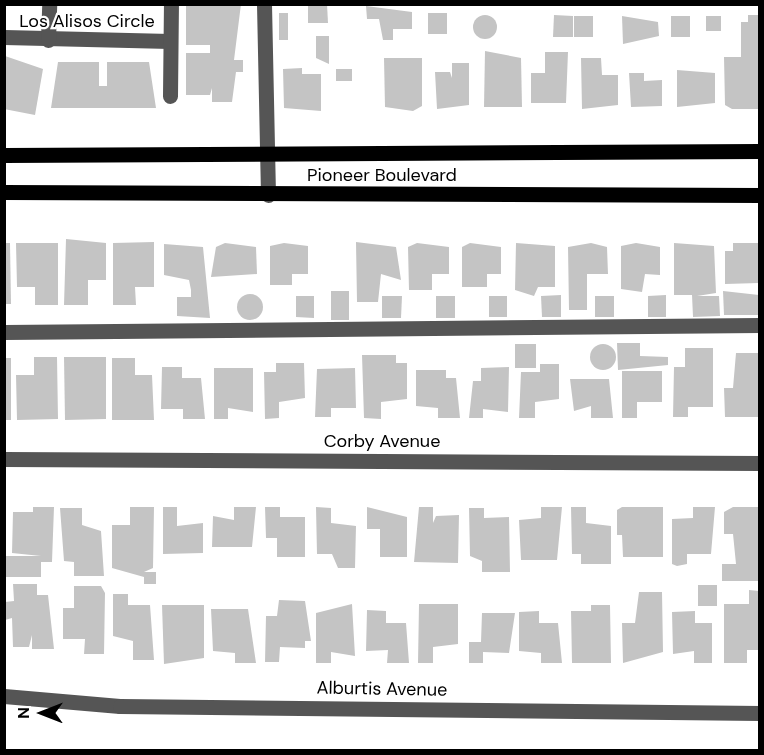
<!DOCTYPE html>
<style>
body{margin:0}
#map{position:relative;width:764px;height:755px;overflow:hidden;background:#fff;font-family:"DM Sans",sans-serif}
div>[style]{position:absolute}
.building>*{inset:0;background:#c4c4c4}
.round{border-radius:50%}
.minor>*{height:15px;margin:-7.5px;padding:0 7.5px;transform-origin:7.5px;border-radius:7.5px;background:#555}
.major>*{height:15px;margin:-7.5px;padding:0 7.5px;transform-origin:7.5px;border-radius:7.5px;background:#000}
span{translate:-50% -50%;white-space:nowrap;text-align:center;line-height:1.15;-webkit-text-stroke:4.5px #fff;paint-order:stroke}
.street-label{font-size:18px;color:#000}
.frame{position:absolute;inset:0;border:6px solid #000;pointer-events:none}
.north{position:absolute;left:12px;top:683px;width:60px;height:60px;-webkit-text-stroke:4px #fff;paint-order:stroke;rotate:270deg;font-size:16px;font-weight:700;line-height:24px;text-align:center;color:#000}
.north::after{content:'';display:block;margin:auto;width:21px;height:27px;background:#000;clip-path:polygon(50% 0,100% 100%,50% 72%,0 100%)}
</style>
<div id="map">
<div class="building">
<i style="clip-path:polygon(186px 4px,241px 4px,234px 60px,243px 60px,243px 72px,236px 72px,232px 102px,212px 102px,212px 88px,210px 95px,186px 95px,186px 53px,210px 53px,210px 45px,186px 45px)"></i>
<i style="clip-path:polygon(308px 4px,327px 4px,328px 23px,308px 23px)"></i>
<i style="clip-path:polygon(366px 6px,412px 12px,412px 29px,393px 29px,393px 40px,383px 40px,379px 19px,367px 19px)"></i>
<i style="clip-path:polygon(279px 13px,288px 13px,288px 40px,279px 40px)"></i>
<i style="clip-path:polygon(428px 13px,447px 13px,447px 34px,428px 34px)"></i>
<i class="round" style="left:473px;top:15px;width:24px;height:24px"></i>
<i style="clip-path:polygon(554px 15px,573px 16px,573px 37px,553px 37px)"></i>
<i style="clip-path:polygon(748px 15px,759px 15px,759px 109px,732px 109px,725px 105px,724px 57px,741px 57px,741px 22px,748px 22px)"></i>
<i style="clip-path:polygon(574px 16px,593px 16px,593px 37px,574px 37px)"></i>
<i style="clip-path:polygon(622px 16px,658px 22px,659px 36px,623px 44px)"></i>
<i style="clip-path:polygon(671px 16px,690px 16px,690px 37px,671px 37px)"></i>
<i style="clip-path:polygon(706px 16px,721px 16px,721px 31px,706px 31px)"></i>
<i style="clip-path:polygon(316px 36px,329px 36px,329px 64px,316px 58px)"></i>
<i style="clip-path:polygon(485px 51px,521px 58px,522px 107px,484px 107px)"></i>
<i style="clip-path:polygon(545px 52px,568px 52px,566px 103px,531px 103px,531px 73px,545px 73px)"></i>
<i style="clip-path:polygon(5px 56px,43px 69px,35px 115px,4px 109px)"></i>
<i style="clip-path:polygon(384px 58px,422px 58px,422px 106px,413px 111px,385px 107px)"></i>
<i style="clip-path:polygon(581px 58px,601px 58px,602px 75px,618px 75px,618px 105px,582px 109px)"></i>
<i style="clip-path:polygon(58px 62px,99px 62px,99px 86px,107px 86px,107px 62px,149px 62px,156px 108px,51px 108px)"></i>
<i style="clip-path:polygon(452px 63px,469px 63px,469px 105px,437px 109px,435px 72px,450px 72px,452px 78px)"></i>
<i style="clip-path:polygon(302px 68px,302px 74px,321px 74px,321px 111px,284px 108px,283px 69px)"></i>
<i style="clip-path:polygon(336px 69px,352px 69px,352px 81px,336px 81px)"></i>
<i style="clip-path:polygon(677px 70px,715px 73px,715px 103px,677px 107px)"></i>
<i style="clip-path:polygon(629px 73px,644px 73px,644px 81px,662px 80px,662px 106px,631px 107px)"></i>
<i style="clip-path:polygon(66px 239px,106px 243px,106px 280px,88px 280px,88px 305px,64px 305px)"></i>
<i style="clip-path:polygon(154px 242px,154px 287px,135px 287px,136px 305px,113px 305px,113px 243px)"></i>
<i style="clip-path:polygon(356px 242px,396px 247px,401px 280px,381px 274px,378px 302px,357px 302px)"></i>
<i style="clip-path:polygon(4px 243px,10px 243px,11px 304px,4px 304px)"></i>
<i style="clip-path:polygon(16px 243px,58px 243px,58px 305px,35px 305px,35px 287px,17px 287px)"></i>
<i style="clip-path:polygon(225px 243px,256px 247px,257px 274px,211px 277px,216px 247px)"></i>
<i style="clip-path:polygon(284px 243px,308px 246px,308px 274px,292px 274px,292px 285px,270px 285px,270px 246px)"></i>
<i style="clip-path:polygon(417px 243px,449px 247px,449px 274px,432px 274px,432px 290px,409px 290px,408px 247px)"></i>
<i style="clip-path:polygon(470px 243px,501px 247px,501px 274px,487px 274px,487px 287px,462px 287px,462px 247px)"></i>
<i style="clip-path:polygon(516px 243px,555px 246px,555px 287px,538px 287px,534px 296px,515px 290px)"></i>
<i style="clip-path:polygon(591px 243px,607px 247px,608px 274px,587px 274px,587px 310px,569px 310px,568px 247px)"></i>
<i style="clip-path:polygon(636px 243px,660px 247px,660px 275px,645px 274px,642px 292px,621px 289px,621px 246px)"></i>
<i style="clip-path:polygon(674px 243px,714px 246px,716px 293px,697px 296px,719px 296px,720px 316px,693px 317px,692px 295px,674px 295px)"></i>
<i style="clip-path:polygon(733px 243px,759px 243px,759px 283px,725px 284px,725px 251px,733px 251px)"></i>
<i style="clip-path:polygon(164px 244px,203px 247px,210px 318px,177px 316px,177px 297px,191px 297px,191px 290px,189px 280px,164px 275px)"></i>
<i style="clip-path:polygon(331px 291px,349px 291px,349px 320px,331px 320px)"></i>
<i style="clip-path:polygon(723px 291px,759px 295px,759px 315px,724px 315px)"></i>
<i class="round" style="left:237px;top:294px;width:26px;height:26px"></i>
<i style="clip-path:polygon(561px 295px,561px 317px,542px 317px,541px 296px)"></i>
<i style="clip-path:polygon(666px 295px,666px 317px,648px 317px,648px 296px)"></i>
<i style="clip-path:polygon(296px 296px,314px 296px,314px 318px,296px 317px)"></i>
<i style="clip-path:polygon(382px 296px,402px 296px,401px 318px,382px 318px)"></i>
<i style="clip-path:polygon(436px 296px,455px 296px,455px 318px,436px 318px)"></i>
<i style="clip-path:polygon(489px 296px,507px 296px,507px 317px,489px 317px)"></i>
<i style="clip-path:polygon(595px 296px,614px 296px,614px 317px,595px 317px)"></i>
<i style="clip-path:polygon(617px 343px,640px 343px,640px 356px,668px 357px,668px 365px,618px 370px)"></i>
<i class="round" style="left:590px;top:344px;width:26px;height:26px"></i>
<i style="clip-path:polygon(515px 344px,536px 344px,536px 368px,515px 368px)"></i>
<i style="clip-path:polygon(685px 348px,713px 348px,713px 407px,688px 407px,688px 417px,673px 417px,674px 367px,685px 367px)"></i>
<i style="clip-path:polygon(736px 353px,758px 353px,759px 417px,725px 417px,724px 388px,733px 388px)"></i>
<i style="clip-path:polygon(362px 355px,396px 355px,396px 363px,407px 363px,407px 399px,381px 402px,381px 419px,364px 418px)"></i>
<i style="clip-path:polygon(34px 357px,57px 357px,58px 419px,17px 420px,16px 375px,34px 375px)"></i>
<i style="clip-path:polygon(64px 357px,106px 357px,106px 419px,65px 420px)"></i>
<i style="clip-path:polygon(4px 358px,11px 358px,11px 420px,4px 420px)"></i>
<i style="clip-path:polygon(112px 358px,135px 358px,135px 375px,152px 375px,154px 420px,112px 420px)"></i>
<i style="clip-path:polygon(276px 363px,304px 363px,305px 398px,279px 402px,279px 418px,265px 419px,264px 372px,276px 372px)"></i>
<i style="clip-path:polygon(540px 364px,559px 364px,559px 399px,535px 402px,535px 418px,519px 418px,521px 372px,540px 372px)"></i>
<i style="clip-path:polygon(162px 367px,182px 367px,182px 378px,201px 378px,205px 419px,183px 419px,183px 409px,161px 409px)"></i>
<i style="clip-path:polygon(509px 367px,508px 412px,483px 409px,483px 418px,469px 418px,473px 381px,481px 381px,481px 368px)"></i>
<i style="clip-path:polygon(214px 368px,253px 368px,253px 412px,228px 408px,228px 419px,214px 419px)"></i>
<i style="clip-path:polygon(355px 368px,356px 408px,331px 408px,331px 417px,315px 417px,317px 369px)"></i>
<i style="clip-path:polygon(416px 370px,446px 370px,446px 378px,456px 378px,460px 418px,438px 418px,438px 408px,416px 406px)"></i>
<i style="clip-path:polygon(622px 371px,662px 371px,662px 402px,637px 402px,637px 418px,622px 418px)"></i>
<i style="clip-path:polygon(570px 379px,609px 379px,613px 418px,591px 418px,591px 406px,574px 411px)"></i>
<i style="clip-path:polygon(33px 507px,54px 507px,52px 562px,41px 562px,41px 577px,4px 577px,4px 556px,41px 556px,12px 553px,13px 512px,33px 512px)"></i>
<i style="clip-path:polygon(130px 507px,154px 507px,153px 568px,144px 572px,156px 572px,156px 584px,144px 584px,144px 577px,112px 568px,112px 525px,130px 525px)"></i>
<i style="clip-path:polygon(163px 507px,177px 507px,177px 526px,203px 523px,203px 553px,163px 554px)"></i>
<i style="clip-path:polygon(234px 507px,256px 507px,252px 547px,212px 547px,213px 516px,234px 520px)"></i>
<i style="clip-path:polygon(265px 507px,280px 507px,280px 517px,305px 517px,305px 557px,277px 557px,277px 538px,266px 538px)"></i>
<i style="clip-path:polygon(316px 507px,331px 508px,331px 523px,356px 526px,355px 568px,338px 568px,332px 554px,317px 554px)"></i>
<i style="clip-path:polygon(367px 507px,407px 517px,407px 557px,380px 557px,380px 529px,367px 529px)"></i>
<i style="clip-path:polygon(419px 507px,433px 507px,433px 523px,436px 516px,459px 515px,458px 563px,414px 562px)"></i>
<i style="clip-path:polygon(541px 507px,562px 507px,557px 560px,521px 560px,519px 520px,541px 518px)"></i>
<i style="clip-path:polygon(571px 507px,586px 507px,586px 523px,611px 526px,611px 564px,581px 564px,581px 554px,572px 554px)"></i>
<i style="clip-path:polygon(622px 507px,663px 507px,663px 557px,623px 557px,622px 535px,617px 535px,617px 510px)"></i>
<i style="clip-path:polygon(693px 507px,715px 507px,711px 554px,687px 554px,687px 564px,677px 566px,672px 564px,672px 519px,693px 518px)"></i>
<i style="clip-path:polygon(733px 507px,759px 507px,759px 581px,722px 581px,722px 564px,736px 564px,733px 534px,724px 534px,724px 512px)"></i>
<i style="clip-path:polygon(60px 508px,82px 508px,82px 525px,101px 531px,104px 576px,74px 576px,74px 562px,64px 561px)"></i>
<i style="clip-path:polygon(469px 508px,484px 508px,484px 518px,509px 517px,510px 572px,482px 572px,482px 561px,470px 556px)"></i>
<i style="clip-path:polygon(13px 584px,37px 584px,37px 595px,48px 595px,54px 649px,32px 649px,32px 635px,29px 647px,13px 647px,12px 618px,5px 620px,5px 602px,14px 601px)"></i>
<i style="clip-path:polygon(698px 585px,717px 585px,717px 606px,698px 606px)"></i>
<i style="clip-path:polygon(74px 586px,101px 586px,105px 593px,104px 654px,84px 654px,85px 639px,63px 639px,63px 608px,74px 608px)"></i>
<i style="clip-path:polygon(749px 590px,759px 591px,759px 650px,747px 650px,747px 663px,724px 663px,724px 604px,749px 604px)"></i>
<i style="clip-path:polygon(639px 592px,662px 592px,663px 652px,623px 663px,622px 623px,635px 623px)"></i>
<i style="clip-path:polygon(113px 594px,128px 594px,128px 605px,150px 605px,154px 660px,133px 660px,133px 641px,113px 636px)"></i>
<i style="clip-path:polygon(279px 600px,305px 601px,311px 641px,305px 641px,305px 648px,280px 647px,279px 662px,265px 662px,266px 616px,277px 616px)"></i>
<i style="clip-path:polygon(352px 604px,355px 656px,331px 652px,331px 663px,316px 663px,316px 613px)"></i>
<i style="clip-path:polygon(419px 604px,458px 604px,458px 644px,433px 647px,433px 663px,418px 663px)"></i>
<i style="clip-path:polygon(162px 605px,204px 605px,204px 658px,164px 664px)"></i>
<i style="clip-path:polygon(591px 605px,610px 605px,611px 663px,572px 663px,571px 611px,591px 611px)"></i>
<i style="clip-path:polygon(211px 609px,248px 609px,256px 663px,235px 663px,235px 653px,213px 651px)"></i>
<i style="clip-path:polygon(367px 610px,386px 611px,386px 623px,406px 623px,409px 663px,387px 663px,388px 650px,366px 651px)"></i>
<i style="clip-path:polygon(539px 611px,539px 623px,558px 623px,562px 663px,541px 663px,541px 653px,519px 651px,519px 612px)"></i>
<i style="clip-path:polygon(695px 611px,695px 623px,712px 623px,712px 663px,694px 663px,694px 651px,673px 654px,672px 612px)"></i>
<i style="clip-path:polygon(482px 613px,515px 613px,509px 653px,483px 652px,483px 663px,469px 663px,469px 642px,481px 642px)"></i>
</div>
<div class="minor">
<i style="left:264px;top:4px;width:191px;rotate:88.8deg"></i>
<i style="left:4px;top:37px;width:166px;rotate:1.4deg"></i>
<i style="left:48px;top:40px;width:36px;rotate:-88deg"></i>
<i style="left:170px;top:96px;width:92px;rotate:-89.4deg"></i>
<i style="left:4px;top:332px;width:756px;rotate:-0.53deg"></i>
<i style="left:4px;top:459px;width:756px;rotate:0.3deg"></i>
<i style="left:4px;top:696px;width:116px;rotate:4.9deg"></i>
<i style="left:120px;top:706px;width:640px;rotate:0.63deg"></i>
</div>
<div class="major">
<i style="left:4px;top:155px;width:756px;rotate:-0.3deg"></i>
<i style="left:4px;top:192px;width:756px;rotate:0.23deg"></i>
</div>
<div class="street-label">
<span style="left:87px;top:21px">Los Alisos Circle</span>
<span style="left:382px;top:175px">Pioneer Boulevard</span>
<span style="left:382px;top:441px">Corby Avenue</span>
<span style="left:382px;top:689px;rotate:1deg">Alburtis Avenue</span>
</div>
<div class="frame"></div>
<div class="north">N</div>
</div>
